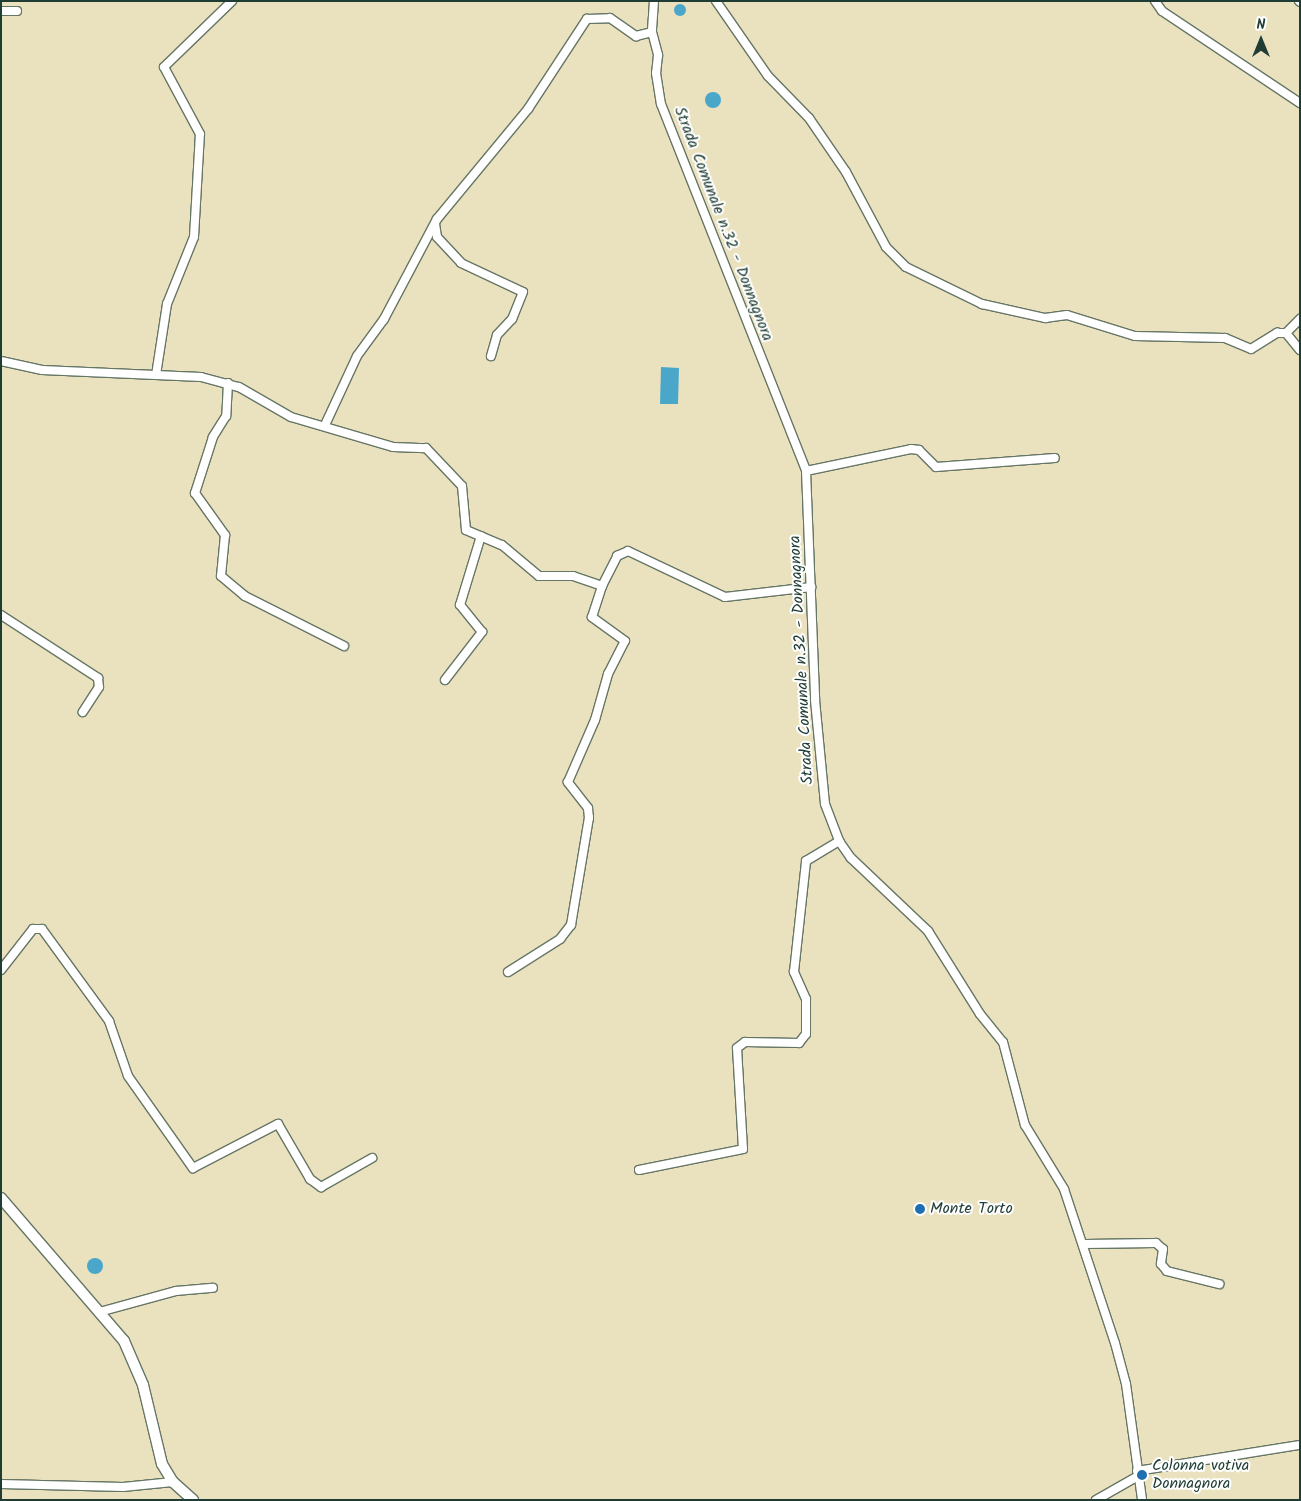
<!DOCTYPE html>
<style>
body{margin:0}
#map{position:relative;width:1301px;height:1501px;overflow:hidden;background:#eae1bf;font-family:Kalam,sans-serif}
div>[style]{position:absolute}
.water>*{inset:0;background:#4ba7c9}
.round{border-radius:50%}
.roads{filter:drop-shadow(1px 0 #667665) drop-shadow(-1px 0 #667665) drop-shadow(0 1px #667665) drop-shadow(0 -1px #667665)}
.minor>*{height:8px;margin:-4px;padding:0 4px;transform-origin:4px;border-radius:4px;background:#fff}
.secondary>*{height:10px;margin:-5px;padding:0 5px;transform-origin:5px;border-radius:5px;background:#fff}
.dots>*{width:14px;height:14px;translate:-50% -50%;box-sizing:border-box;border:2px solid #fff;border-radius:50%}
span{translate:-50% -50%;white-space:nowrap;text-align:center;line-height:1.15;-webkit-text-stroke:4px #fff;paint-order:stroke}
.street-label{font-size:16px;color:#1f3d34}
.poi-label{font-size:16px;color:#1f3d34}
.left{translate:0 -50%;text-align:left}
.frame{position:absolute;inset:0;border:2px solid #1f3d34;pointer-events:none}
.north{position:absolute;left:1236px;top:15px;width:50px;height:50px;-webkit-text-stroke:4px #fff;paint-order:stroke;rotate:0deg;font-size:14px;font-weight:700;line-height:20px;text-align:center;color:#1f3d34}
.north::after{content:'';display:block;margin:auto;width:18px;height:22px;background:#1f3d34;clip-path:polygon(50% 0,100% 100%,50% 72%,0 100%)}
</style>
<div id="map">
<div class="water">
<i class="round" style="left:674px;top:4px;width:12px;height:12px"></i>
<i class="round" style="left:705px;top:92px;width:16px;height:16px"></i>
<i style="clip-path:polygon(661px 367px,679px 368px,678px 404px,660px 404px)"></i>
<i class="round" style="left:87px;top:1258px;width:16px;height:16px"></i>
</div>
<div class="roads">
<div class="minor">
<i style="left:654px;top:1px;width:31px;rotate:94deg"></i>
<i style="left:652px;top:32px;width:24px;rotate:75deg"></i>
<i style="left:658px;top:55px;width:18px;rotate:96deg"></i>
<i style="left:656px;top:73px;width:31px;rotate:81deg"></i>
<i style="left:661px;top:104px;width:395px;rotate:68.4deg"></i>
<i style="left:806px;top:471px;width:229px;rotate:87.7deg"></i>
<i style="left:815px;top:700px;width:104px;rotate:84.5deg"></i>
<i style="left:825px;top:804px;width:40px;rotate:69deg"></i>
<i style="left:839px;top:841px;width:21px;rotate:55deg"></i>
<i style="left:851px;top:858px;width:106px;rotate:43.5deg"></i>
<i style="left:928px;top:931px;width:98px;rotate:57.9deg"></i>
<i style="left:980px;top:1014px;width:36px;rotate:51deg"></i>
<i style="left:1003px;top:1042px;width:86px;rotate:75.2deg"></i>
<i style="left:1025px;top:1125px;width:75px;rotate:58.6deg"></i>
<i style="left:1064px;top:1189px;width:162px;rotate:71.7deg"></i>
<i style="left:1115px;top:1343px;width:42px;rotate:75deg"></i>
<i style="left:1126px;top:1384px;width:117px;rotate:82.1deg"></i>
<i style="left:716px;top:1px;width:91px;rotate:55.3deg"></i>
<i style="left:768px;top:76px;width:59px;rotate:45.7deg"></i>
<i style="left:809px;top:118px;width:65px;rotate:55.6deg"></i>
<i style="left:846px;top:172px;width:85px;rotate:61.9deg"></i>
<i style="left:886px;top:247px;width:28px;rotate:45deg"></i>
<i style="left:906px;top:267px;width:85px;rotate:26deg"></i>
<i style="left:982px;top:304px;width:65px;rotate:12.5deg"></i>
<i style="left:1045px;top:318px;width:22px;rotate:-8deg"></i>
<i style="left:1067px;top:315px;width:71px;rotate:17.2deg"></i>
<i style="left:1135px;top:336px;width:90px;rotate:1.3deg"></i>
<i style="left:1225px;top:338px;width:28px;rotate:23deg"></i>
<i style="left:1251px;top:349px;width:31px;rotate:-32deg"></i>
<i style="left:1277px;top:333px;width:9px"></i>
<i style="left:1286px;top:333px;width:20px;rotate:-45deg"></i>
<i style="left:1155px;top:1px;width:12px;rotate:55deg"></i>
<i style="left:1162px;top:11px;width:166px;rotate:33.7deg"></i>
<i style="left:1299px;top:1px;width:1px;rotate:45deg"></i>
<i style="left:1px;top:11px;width:16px"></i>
<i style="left:435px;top:224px;width:13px;rotate:81deg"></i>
<i style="left:437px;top:237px;width:35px;rotate:47deg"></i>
<i style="left:461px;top:263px;width:68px;rotate:25.1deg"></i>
<i style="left:523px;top:292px;width:29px;rotate:112deg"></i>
<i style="left:512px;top:319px;width:22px;rotate:133deg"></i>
<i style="left:497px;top:335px;width:22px;rotate:106deg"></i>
<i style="left:1286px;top:333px;width:22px;rotate:51deg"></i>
<i style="left:1px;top:361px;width:42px;rotate:12.4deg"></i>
<i style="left:42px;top:370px;width:159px;rotate:2.5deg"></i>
<i style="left:201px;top:377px;width:39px;rotate:15deg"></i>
<i style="left:239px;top:387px;width:60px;rotate:30deg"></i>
<i style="left:291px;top:417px;width:106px;rotate:16.4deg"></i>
<i style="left:393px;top:447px;width:33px;rotate:2deg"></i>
<i style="left:426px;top:448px;width:52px;rotate:46.5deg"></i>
<i style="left:462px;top:486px;width:44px;rotate:84.8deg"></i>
<i style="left:466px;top:530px;width:39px;rotate:23deg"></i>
<i style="left:502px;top:545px;width:48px;rotate:40deg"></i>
<i style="left:539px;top:576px;width:34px"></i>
<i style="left:573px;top:576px;width:31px;rotate:19deg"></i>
<i style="left:602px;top:586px;width:34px;rotate:-63deg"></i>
<i style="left:617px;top:556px;width:12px;rotate:-24deg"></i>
<i style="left:628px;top:551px;width:107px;rotate:25.4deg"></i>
<i style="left:725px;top:597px;width:87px;rotate:-6.6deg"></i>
<i style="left:156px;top:375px;width:72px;rotate:-81.2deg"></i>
<i style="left:167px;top:304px;width:72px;rotate:-68.1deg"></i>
<i style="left:194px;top:237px;width:103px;rotate:-86.7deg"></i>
<i style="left:200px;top:134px;width:76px;rotate:-118.2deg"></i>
<i style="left:164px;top:67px;width:95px;rotate:-44.1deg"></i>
<i style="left:228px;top:383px;width:33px;rotate:93deg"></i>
<i style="left:226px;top:416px;width:25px;rotate:122deg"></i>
<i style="left:213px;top:437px;width:59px;rotate:107.8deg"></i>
<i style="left:195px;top:493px;width:52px;rotate:54.5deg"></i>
<i style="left:225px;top:535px;width:41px;rotate:95.6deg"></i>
<i style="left:221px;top:576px;width:31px;rotate:40deg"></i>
<i style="left:245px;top:596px;width:111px;rotate:26.8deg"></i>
<i style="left:325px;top:425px;width:76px;rotate:-65.1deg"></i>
<i style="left:357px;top:356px;width:46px;rotate:-53.9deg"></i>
<i style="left:384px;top:319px;width:113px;rotate:-62.1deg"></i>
<i style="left:437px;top:219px;width:143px;rotate:-50.4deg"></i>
<i style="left:528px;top:109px;width:108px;rotate:-56.8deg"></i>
<i style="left:587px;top:19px;width:23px;rotate:-2deg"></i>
<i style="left:610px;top:18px;width:32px;rotate:35deg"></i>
<i style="left:636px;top:36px;width:16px;rotate:-14deg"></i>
<i style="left:806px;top:471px;width:107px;rotate:-11.8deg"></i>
<i style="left:911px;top:449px;width:8px;rotate:7deg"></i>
<i style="left:919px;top:450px;width:24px;rotate:45deg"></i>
<i style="left:936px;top:467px;width:119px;rotate:-4.3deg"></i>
<i style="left:1px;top:615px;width:116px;rotate:33deg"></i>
<i style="left:98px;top:678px;width:9px;rotate:84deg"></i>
<i style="left:99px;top:687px;width:30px;rotate:123deg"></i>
<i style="left:445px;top:680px;width:61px;rotate:-52.4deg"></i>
<i style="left:482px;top:632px;width:35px;rotate:-129deg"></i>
<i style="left:460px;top:605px;width:72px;rotate:-73.1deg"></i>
<i style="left:1px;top:970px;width:52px;rotate:-52deg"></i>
<i style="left:33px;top:929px;width:9px"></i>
<i style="left:42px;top:929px;width:114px;rotate:53.9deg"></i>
<i style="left:109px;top:1021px;width:58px;rotate:70.9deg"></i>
<i style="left:128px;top:1076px;width:113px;rotate:54.8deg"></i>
<i style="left:193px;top:1168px;width:96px;rotate:-27.4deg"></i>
<i style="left:278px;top:1124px;width:64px;rotate:59.8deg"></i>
<i style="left:310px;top:1179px;width:14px;rotate:36deg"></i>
<i style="left:321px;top:1187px;width:59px;rotate:-29.6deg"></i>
<i style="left:508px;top:972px;width:62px;rotate:-32.4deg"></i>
<i style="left:560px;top:939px;width:18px;rotate:-52deg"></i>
<i style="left:571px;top:925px;width:109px;rotate:-80.5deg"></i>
<i style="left:589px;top:818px;width:10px;rotate:-96deg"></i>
<i style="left:588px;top:808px;width:33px;rotate:-128deg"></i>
<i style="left:568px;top:782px;width:68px;rotate:-66.5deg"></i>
<i style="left:595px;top:720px;width:48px;rotate:-74.2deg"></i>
<i style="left:608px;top:674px;width:37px;rotate:-63deg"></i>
<i style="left:625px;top:641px;width:41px;rotate:-144deg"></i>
<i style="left:592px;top:617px;width:33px;rotate:-72deg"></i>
<i style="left:639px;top:1170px;width:106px;rotate:-11.4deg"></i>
<i style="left:743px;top:1149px;width:101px;rotate:-93.4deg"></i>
<i style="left:737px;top:1048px;width:10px;rotate:-37deg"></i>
<i style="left:745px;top:1042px;width:54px;rotate:1.1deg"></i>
<i style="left:799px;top:1043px;width:11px;rotate:-52deg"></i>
<i style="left:806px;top:1034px;width:35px;rotate:-90deg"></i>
<i style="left:806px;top:999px;width:30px;rotate:-114deg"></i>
<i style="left:794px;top:972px;width:112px;rotate:-83.8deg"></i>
<i style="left:806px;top:861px;width:39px;rotate:-31deg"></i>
<i style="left:1085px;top:1244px;width:71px;rotate:-0.8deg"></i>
<i style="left:1156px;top:1243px;width:9px;rotate:41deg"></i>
<i style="left:1163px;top:1249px;width:15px;rotate:98deg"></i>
<i style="left:1161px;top:1264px;width:9px;rotate:49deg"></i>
<i style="left:1167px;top:1271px;width:54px;rotate:14deg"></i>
<i style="left:103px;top:1311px;width:76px;rotate:-15.3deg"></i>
<i style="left:176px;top:1291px;width:37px;rotate:-5deg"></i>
<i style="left:1137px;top:1471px;width:165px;rotate:-9.1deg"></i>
<i style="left:1px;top:1484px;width:122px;rotate:1.4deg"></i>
<i style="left:123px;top:1487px;width:50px;rotate:-5.7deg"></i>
<i style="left:1096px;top:1500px;width:48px;rotate:-29.7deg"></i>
</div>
<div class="secondary">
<i style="left:1px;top:1198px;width:189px;rotate:49.3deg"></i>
<i style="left:124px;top:1341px;width:48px;rotate:66.6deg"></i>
<i style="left:143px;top:1385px;width:81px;rotate:76.5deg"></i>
<i style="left:162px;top:1464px;width:21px;rotate:59deg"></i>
<i style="left:173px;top:1482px;width:27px;rotate:42deg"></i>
</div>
</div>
<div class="dots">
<i style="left:920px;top:1209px;background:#1f6fb2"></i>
<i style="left:1142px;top:1475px;background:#1f6fb2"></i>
</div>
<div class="street-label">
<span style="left:723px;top:224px;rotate:69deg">Strada Comunale n.32 - Donnagnora</span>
<span style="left:802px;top:660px;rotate:-93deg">Strada Comunale n.32 - Donnagnora</span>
</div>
<div class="poi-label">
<span class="left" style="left:930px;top:1209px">Monte Torto</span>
<span class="left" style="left:1152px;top:1475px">Colonna votiva<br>Donnagnora</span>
</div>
<div class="frame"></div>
<div class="north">N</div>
</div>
